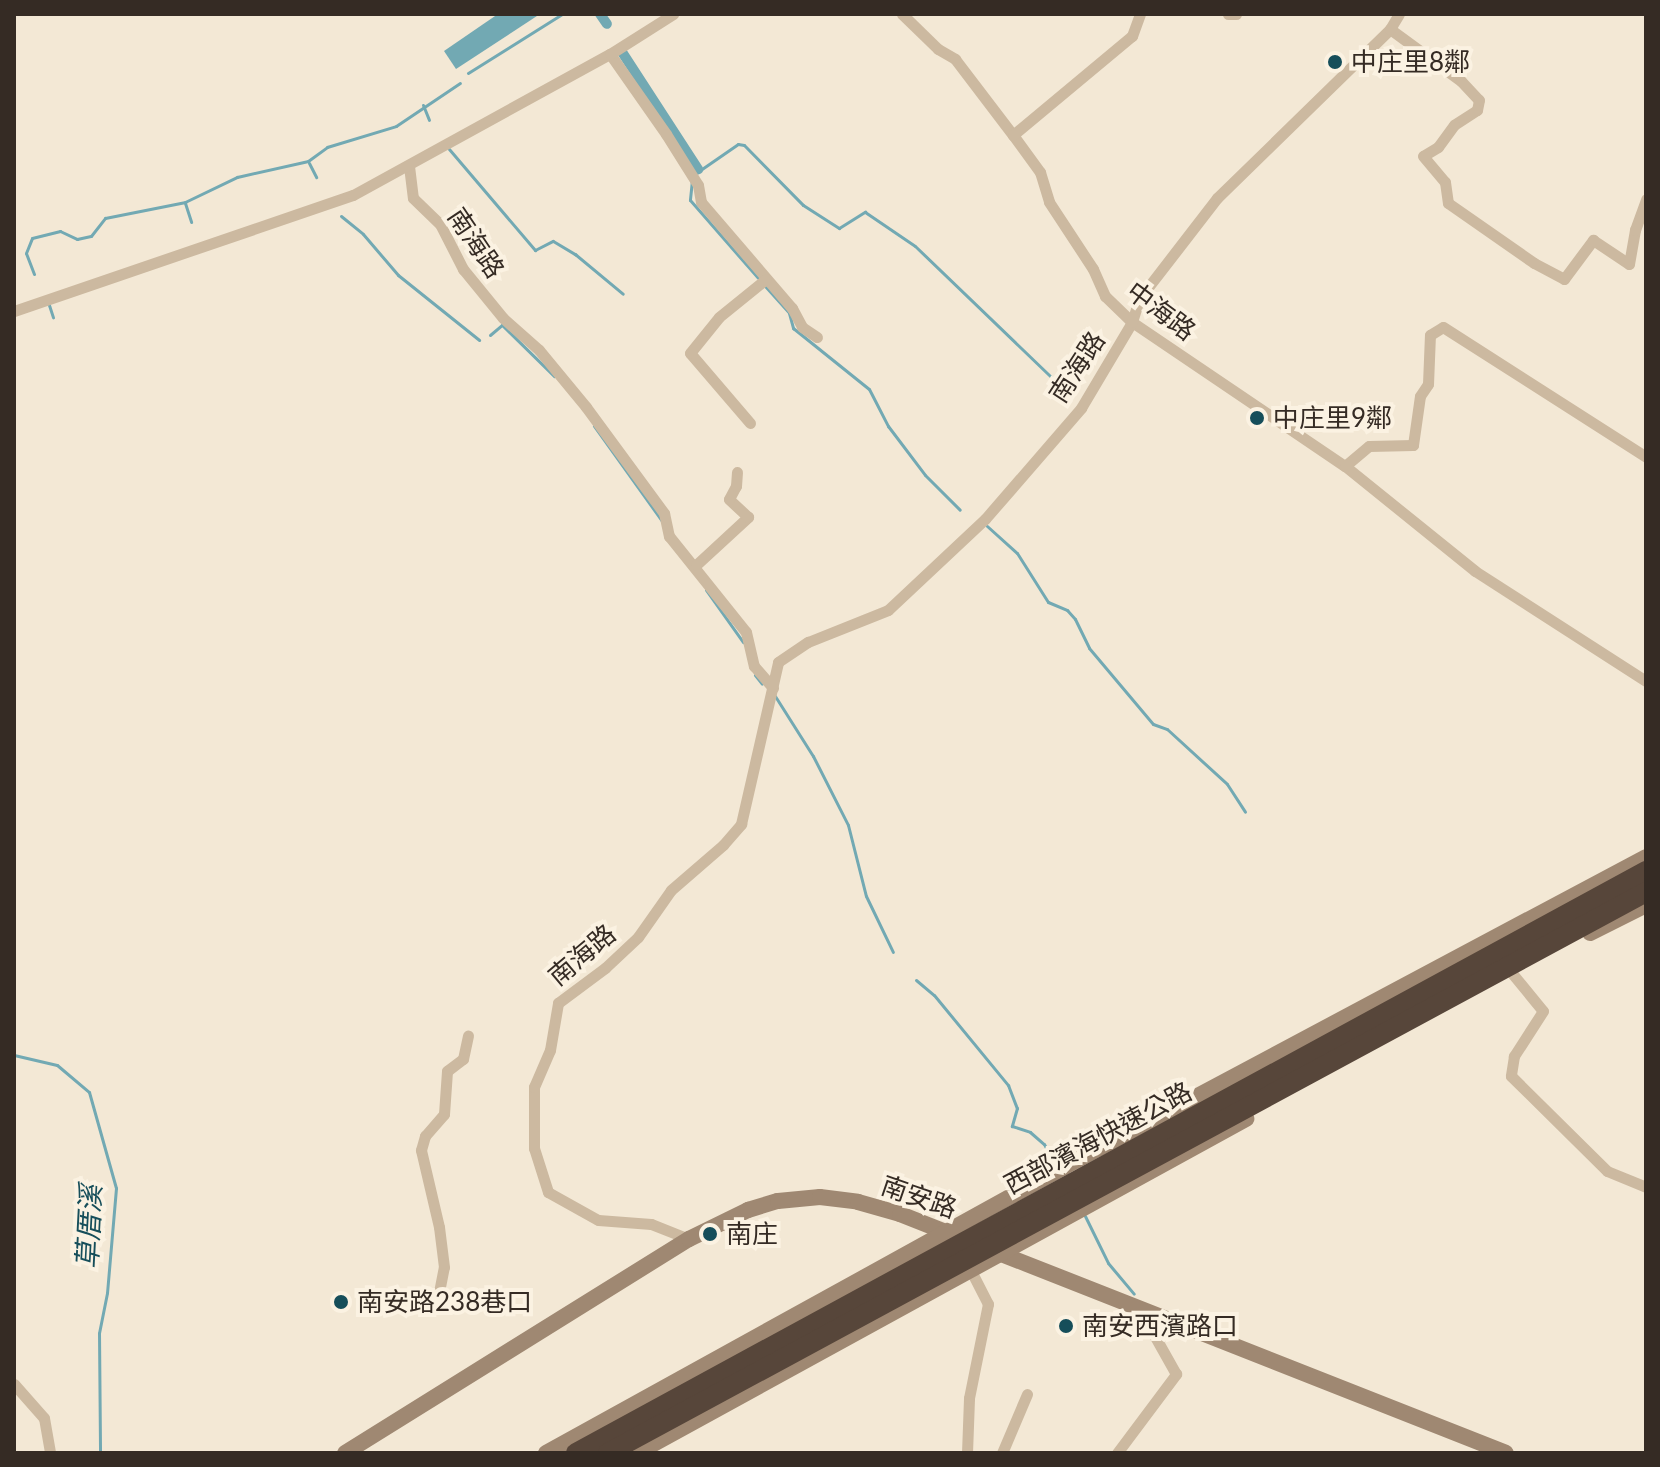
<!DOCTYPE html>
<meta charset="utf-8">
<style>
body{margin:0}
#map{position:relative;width:1660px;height:1467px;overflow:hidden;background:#f3e8d5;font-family:Lato,"Noto Sans TC",sans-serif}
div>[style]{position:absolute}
.water>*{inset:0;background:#72a9b3}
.stream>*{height:3px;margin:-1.5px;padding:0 1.5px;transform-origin:1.5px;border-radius:1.5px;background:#72a9b3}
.canal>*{height:10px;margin:-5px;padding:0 5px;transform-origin:5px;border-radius:5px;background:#72a9b3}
.street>*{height:11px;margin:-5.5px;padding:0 5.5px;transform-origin:5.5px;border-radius:5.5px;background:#ccb9a0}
.secondary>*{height:16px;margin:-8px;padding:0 8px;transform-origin:8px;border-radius:8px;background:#9f8872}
.highway-bridge>*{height:20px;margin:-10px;padding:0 10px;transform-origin:10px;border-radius:10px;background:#57463a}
.dots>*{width:22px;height:22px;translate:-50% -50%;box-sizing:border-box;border:4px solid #fbf2e2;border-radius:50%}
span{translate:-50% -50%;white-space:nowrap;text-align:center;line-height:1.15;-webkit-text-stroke:8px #fbf2e2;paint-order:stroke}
.poi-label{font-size:26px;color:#352b24}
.left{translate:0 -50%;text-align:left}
.street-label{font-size:26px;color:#352b24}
.water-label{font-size:28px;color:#164e5a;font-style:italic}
.frame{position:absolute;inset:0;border:16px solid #352b24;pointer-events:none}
</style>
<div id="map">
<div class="water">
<i style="clip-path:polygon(498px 14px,540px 14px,456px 69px,444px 51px)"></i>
</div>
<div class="stream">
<i style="left:468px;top:73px;width:111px;rotate:-32.1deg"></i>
<i style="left:423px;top:105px;width:16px;rotate:68deg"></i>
<i style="left:449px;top:149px;width:133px;rotate:49.6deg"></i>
<i style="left:535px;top:250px;width:20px;rotate:-27deg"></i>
<i style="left:553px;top:241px;width:26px;rotate:31deg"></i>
<i style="left:575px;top:254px;width:62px;rotate:39.8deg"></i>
<i style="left:309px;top:163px;width:16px;rotate:63deg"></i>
<i style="left:696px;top:173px;width:51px;rotate:-34.6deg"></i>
<i style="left:738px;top:144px;width:6px;rotate:9deg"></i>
<i style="left:744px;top:145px;width:84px;rotate:45.5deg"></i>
<i style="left:803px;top:205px;width:43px;rotate:32.6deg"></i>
<i style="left:839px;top:228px;width:31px;rotate:-32deg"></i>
<i style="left:865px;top:212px;width:60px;rotate:34.2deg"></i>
<i style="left:915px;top:246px;width:190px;rotate:43.9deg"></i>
<i style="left:692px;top:180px;width:20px;rotate:96deg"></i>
<i style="left:690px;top:200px;width:103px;rotate:48.9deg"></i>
<i style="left:185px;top:203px;width:20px;rotate:72deg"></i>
<i style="left:341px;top:216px;width:28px;rotate:39deg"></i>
<i style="left:363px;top:234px;width:54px;rotate:49.5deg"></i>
<i style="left:398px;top:275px;width:104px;rotate:38.7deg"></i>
<i style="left:34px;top:274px;width:22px;rotate:-111deg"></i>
<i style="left:26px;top:253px;width:16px;rotate:-68deg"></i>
<i style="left:32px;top:238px;width:29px;rotate:-14deg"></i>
<i style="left:60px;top:231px;width:19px;rotate:25deg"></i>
<i style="left:77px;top:239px;width:14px;rotate:-12deg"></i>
<i style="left:91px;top:236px;width:23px;rotate:-52deg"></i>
<i style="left:105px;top:218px;width:82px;rotate:-11.3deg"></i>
<i style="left:185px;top:202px;width:58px;rotate:-25.7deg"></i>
<i style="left:237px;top:177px;width:73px;rotate:-12.7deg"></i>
<i style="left:308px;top:161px;width:24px;rotate:-36deg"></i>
<i style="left:327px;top:147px;width:72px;rotate:-16.9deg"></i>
<i style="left:396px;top:126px;width:77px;rotate:-33.9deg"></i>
<i style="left:765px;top:286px;width:36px;rotate:48deg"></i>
<i style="left:789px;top:313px;width:16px;rotate:75deg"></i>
<i style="left:793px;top:328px;width:97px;rotate:38.8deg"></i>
<i style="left:869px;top:389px;width:42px;rotate:62.8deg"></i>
<i style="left:888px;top:426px;width:61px;rotate:52.9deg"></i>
<i style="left:925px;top:475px;width:49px;rotate:45deg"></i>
<i style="left:49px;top:305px;width:13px;rotate:72deg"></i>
<i style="left:490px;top:335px;width:16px;rotate:-40deg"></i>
<i style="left:502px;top:325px;width:73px;rotate:44.4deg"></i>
<i style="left:594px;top:426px;width:117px;rotate:54.4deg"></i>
<i style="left:987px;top:526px;width:40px;rotate:42deg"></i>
<i style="left:1017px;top:553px;width:58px;rotate:57.7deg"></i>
<i style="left:1048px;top:602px;width:21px;rotate:23deg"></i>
<i style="left:1067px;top:610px;width:12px;rotate:48deg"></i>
<i style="left:1075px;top:619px;width:32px;rotate:64deg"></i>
<i style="left:1089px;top:648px;width:99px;rotate:49.9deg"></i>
<i style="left:1153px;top:724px;width:15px;rotate:20deg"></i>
<i style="left:1167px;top:729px;width:81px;rotate:42.5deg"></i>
<i style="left:1227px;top:784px;width:33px;rotate:57deg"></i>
<i style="left:706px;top:590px;width:64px;rotate:54.6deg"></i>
<i style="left:755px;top:675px;width:11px;rotate:52deg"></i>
<i style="left:775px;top:696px;width:71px;rotate:57.7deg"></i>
<i style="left:813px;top:756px;width:77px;rotate:63.1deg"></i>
<i style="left:848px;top:825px;width:73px;rotate:75.8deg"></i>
<i style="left:866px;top:896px;width:62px;rotate:64.3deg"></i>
<i style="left:916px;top:980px;width:23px;rotate:40deg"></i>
<i style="left:934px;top:995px;width:117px;rotate:50.6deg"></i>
<i style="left:1008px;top:1085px;width:25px;rotate:69deg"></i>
<i style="left:1017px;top:1108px;width:19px;rotate:106deg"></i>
<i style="left:1012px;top:1126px;width:19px;rotate:18deg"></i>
<i style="left:1030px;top:1132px;width:18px;rotate:41deg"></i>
<i style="left:1044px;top:1144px;width:24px;rotate:62deg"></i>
<i style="left:14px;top:1055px;width:44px;rotate:13.1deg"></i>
<i style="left:57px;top:1065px;width:42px;rotate:40.2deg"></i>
<i style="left:89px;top:1092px;width:100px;rotate:74.3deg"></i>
<i style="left:116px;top:1188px;width:105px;rotate:94.9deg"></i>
<i style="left:107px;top:1293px;width:41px;rotate:101.3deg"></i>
<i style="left:99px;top:1333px;width:120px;rotate:89.5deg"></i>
<i style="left:1085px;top:1216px;width:52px;rotate:63.9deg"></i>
<i style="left:1108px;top:1263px;width:40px;rotate:50deg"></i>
</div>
<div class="canal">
<i style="left:600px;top:14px;width:12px;rotate:55deg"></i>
<i style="left:622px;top:52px;width:140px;rotate:57deg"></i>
</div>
<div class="street">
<i style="left:902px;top:14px;width:50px;rotate:44.2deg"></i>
<i style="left:938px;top:49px;width:20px;rotate:30deg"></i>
<i style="left:955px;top:59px;width:96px;rotate:52.7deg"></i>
<i style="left:1013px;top:135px;width:46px;rotate:53.9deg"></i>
<i style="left:1040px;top:172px;width:31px;rotate:73deg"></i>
<i style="left:1049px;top:202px;width:80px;rotate:56.7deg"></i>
<i style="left:1093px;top:269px;width:30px;rotate:66deg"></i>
<i style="left:1105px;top:296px;width:37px;rotate:44deg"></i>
<i style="left:1132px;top:322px;width:257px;rotate:34.1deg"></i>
<i style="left:1345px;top:466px;width:167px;rotate:38.9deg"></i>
<i style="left:1475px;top:571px;width:203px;rotate:32.8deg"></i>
<i style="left:1228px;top:14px;width:8px"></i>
<i style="left:1390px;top:29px;width:88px;rotate:36.2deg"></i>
<i style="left:1461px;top:81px;width:26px;rotate:47deg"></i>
<i style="left:1479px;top:100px;width:10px;rotate:101deg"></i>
<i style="left:1477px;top:110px;width:27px;rotate:147deg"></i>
<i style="left:1454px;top:125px;width:27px;rotate:126deg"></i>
<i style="left:1438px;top:147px;width:17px;rotate:149deg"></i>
<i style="left:1423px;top:156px;width:34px;rotate:50deg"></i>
<i style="left:1445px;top:182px;width:21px;rotate:82deg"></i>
<i style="left:1448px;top:203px;width:105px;rotate:34.9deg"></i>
<i style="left:1534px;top:263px;width:34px;rotate:28deg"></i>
<i style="left:1564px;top:279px;width:49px;rotate:-53.4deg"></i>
<i style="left:1593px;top:240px;width:43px;rotate:33.7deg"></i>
<i style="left:1629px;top:264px;width:35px;rotate:-80deg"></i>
<i style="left:1635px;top:230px;width:33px;rotate:-70deg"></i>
<i style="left:610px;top:54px;width:98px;rotate:55deg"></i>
<i style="left:666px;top:134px;width:60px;rotate:57.9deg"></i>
<i style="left:698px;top:185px;width:17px;rotate:80deg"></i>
<i style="left:701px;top:202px;width:140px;rotate:49.4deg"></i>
<i style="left:792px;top:308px;width:21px;rotate:62deg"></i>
<i style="left:802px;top:327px;width:18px;rotate:34deg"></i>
<i style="left:1013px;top:135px;width:155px;rotate:-39.8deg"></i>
<i style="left:1132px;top:36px;width:23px;rotate:-70deg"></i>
<i style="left:409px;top:166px;width:32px;rotate:83deg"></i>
<i style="left:413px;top:198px;width:37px;rotate:44deg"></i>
<i style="left:440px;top:224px;width:51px;rotate:62.9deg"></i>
<i style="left:463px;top:269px;width:63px;rotate:50.8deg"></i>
<i style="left:503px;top:318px;width:48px;rotate:41.6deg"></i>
<i style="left:539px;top:350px;width:74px;rotate:50.5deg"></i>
<i style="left:586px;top:407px;width:132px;rotate:53.7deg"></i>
<i style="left:664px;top:513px;width:24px;rotate:78deg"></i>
<i style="left:669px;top:536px;width:123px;rotate:51.3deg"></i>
<i style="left:746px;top:632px;width:35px;rotate:77deg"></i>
<i style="left:754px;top:666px;width:29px;rotate:49deg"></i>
<i style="left:14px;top:311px;width:358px;rotate:-18.9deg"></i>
<i style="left:353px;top:195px;width:293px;rotate:-28.8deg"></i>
<i style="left:610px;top:54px;width:75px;rotate:-32.4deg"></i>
<i style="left:750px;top:423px;width:92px;rotate:-130.6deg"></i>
<i style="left:690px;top:353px;width:46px;rotate:-51.1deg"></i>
<i style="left:719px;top:317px;width:60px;rotate:-39deg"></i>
<i style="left:1345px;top:466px;width:31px;rotate:-40deg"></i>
<i style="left:1369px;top:446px;width:44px;rotate:-1.3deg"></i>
<i style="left:1413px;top:445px;width:49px;rotate:-81.9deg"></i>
<i style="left:1420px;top:396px;width:14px;rotate:-56deg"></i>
<i style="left:1428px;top:384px;width:49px;rotate:-87.7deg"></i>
<i style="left:1430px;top:335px;width:15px;rotate:-32deg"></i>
<i style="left:1443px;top:327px;width:241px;rotate:32.6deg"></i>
<i style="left:696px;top:565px;width:71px;rotate:-42.7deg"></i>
<i style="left:748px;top:517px;width:26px;rotate:-137deg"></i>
<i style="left:729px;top:499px;width:15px;rotate:-62deg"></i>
<i style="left:736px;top:486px;width:14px;rotate:-86deg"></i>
<i style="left:1511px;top:972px;width:50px;rotate:50.6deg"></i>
<i style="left:1543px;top:1011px;width:54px;rotate:122.8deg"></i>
<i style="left:1514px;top:1056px;width:20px;rotate:99deg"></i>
<i style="left:1511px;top:1076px;width:135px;rotate:44.7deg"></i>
<i style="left:1607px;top:1171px;width:42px;rotate:22.3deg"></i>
<i style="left:689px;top:1239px;width:41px;rotate:-158.5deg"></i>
<i style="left:651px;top:1224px;width:53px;rotate:-175.7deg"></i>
<i style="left:598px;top:1220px;width:57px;rotate:-150.8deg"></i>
<i style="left:548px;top:1192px;width:46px;rotate:-107.7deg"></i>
<i style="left:534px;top:1148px;width:61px;rotate:-90deg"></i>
<i style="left:534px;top:1087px;width:40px;rotate:-66.6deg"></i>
<i style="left:550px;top:1050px;width:48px;rotate:-80.3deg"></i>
<i style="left:558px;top:1003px;width:59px;rotate:-36.7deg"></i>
<i style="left:605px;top:968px;width:45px;rotate:-43.2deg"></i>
<i style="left:638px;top:937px;width:57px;rotate:-54.9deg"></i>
<i style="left:671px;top:890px;width:69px;rotate:-40.9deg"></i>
<i style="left:723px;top:845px;width:28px;rotate:-49deg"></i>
<i style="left:741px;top:824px;width:166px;rotate:-77.1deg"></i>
<i style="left:778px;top:662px;width:36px;rotate:-34deg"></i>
<i style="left:808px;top:642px;width:86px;rotate:-21.8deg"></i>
<i style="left:888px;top:610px;width:133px;rotate:-43.2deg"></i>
<i style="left:985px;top:519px;width:147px;rotate:-49.1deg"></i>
<i style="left:1081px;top:408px;width:100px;rotate:-59.3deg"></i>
<i style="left:1132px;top:322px;width:24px;rotate:-73deg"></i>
<i style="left:1139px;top:299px;width:128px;rotate:-52.3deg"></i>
<i style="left:1217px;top:198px;width:242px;rotate:-44.3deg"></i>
<i style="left:1390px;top:29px;width:17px;rotate:-59deg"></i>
<i style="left:439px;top:1292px;width:25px;rotate:-79deg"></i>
<i style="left:444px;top:1267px;width:40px;rotate:-97.1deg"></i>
<i style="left:439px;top:1227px;width:79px;rotate:-103.2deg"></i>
<i style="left:421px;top:1150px;width:15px;rotate:-74deg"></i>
<i style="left:425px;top:1136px;width:29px;rotate:-49deg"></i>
<i style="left:444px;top:1114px;width:43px;rotate:-86deg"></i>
<i style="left:447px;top:1071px;width:20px;rotate:-37deg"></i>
<i style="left:463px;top:1059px;width:24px;rotate:-78deg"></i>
<i style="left:14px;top:1384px;width:45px;rotate:48.6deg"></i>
<i style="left:44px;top:1418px;width:36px;rotate:80deg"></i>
<i style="left:967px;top:1453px;width:55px;rotate:-87.9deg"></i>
<i style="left:969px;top:1398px;width:96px;rotate:-78.6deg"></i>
<i style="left:988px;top:1304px;width:44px;rotate:-117.1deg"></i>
<i style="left:1002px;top:1453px;width:64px;rotate:-67deg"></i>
<i style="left:1117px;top:1453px;width:99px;rotate:-53.2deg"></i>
<i style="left:1176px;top:1374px;width:76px;rotate:-119.3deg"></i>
</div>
<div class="secondary">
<i style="left:1590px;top:933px;width:63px;rotate:-26.6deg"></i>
<i style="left:345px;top:1453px;width:405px;rotate:-31.9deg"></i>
<i style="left:689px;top:1239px;width:66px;rotate:-26.2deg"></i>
<i style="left:748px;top:1210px;width:31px;rotate:-17deg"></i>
<i style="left:778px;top:1201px;width:42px;rotate:-5.4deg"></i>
<i style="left:820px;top:1197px;width:38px;rotate:7deg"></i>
<i style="left:858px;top:1202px;width:44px;rotate:15.9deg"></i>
<i style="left:900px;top:1214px;width:651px;rotate:21.52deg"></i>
<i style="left:546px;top:1453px;width:592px;rotate:-28.9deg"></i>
<i style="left:1064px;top:1167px;width:659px;rotate:-28.04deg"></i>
<i style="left:637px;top:1453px;width:695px;rotate:-28.74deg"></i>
</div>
<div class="highway-bridge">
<i style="left:576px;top:1453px;width:1218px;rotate:-28.54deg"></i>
<i style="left:608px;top:1453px;width:1180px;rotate:-28.39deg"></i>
</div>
<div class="dots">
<i style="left:1335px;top:62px;background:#164e5a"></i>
<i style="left:1257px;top:418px;background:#164e5a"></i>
<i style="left:710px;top:1234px;background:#164e5a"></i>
<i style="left:341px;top:1302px;background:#164e5a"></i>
<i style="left:1066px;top:1326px;background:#164e5a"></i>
</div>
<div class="poi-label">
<span class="left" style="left:1351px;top:62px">中庄里8鄰</span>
<span class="left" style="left:1273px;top:418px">中庄里9鄰</span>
<span class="left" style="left:726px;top:1234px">南庄</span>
<span class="left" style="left:357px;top:1302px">南安路238巷口</span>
<span class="left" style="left:1082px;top:1326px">南安西濱路口</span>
</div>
<div class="street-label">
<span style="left:476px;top:243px;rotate:56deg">南海路</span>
<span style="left:1161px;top:311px;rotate:37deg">中海路</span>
<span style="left:1077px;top:367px;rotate:-57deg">南海路</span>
<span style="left:582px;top:955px;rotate:-40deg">南海路</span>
<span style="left:1098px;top:1138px;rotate:-28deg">西部濱海快速公路</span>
<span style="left:919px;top:1197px;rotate:19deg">南安路</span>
</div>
<div class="water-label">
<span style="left:88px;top:1227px;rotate:-87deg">草厝溪</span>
</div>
<div class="frame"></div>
</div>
